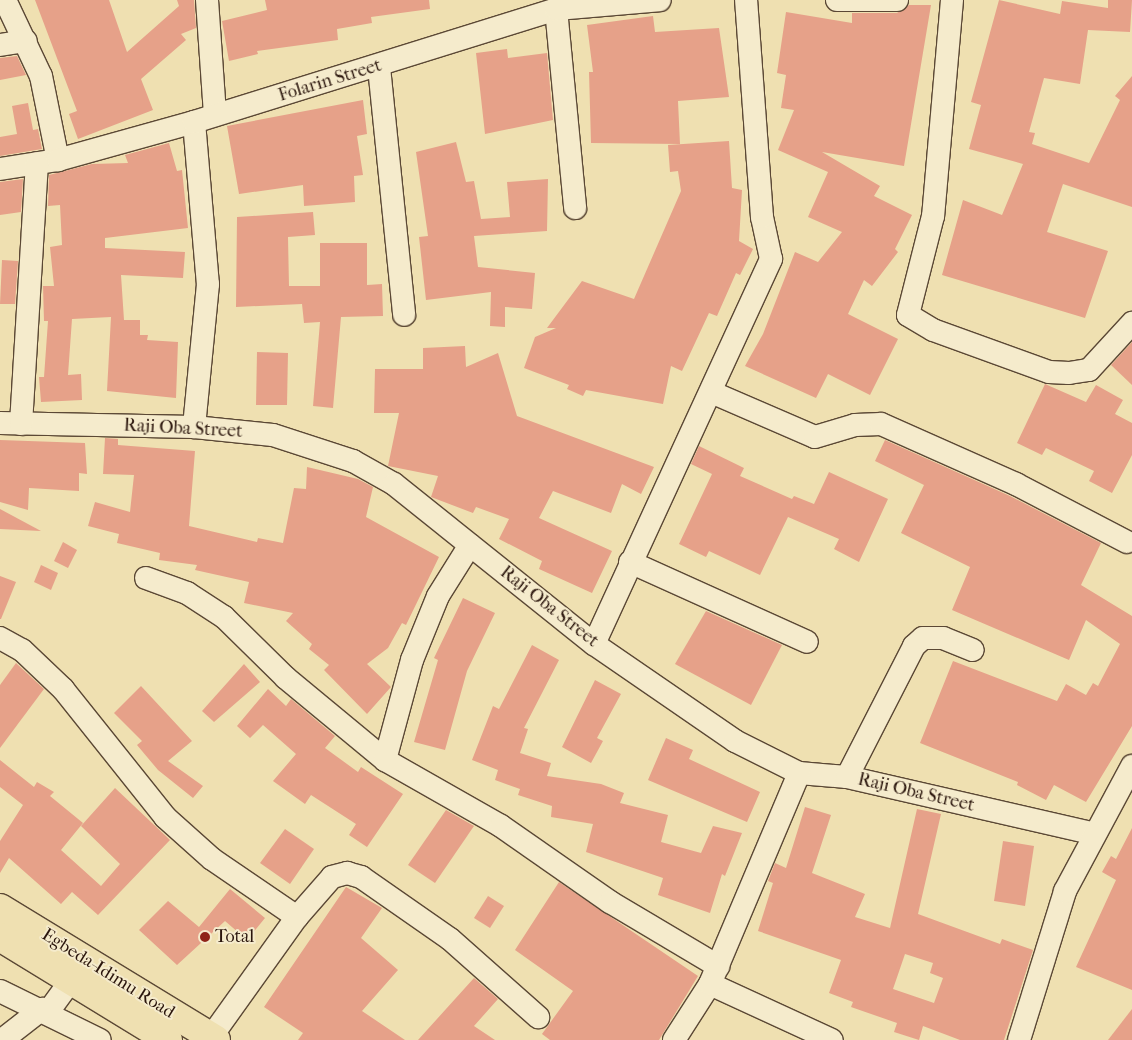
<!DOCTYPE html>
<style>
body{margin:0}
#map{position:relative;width:1132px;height:1040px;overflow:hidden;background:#efe0b1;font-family:"IM FELL French Canon",serif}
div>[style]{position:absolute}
.building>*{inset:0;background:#e6a189}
.roads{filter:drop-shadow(1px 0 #5b4835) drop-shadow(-1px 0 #5b4835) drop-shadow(0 1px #5b4835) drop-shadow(0 -1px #5b4835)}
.minor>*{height:22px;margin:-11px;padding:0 11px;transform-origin:11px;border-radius:11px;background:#f5ebcc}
.major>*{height:28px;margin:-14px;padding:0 14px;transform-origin:14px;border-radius:14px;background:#efe0b1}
.dots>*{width:14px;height:14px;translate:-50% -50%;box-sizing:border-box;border:2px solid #f5ebcc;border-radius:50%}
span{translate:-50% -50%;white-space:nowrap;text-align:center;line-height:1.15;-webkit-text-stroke:4px #f5ebcc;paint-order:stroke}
.street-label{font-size:18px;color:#2a150c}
.poi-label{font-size:18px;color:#2a150c}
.left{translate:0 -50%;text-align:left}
</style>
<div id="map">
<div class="building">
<i style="clip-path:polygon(35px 0,109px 0,127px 52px,179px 6px,177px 0,194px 0,196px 28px,181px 34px,186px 40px,141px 79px,153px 110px,78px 139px,69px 114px,77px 111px)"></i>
<i style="clip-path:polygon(265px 0,429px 0,430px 9px,371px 17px,372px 23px,337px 29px,338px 40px,257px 51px,258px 54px,229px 61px,222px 21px,267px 10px)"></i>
<i style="clip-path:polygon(999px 0,1060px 14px,1062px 1px,1108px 8px,1108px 0,1132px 0,1130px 32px,1088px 30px,1080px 84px,1044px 78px,1029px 132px,1035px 133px,1032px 144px,1089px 163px,1120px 100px,1115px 96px,1132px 76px,1132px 207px,1063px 184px,1047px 232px,1108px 251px,1085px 318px,942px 275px,963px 200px,1002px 215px,1023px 164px,969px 149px,981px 105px,971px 102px)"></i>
<i style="clip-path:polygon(909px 5px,931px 5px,904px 166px,822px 152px,880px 186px,874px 196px,912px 215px,895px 249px,898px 252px,872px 286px,864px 280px,848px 314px,898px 339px,870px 395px,828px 374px,816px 398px,745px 366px,763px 334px,795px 252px,818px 262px,842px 232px,808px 217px,828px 172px,778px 150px,794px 110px,781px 108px,786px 75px,777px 73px,786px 12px,852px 23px,852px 13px,897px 13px)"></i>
<i style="clip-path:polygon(653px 16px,655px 32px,719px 28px,729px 97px,678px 101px,680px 144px,591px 143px,589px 72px,593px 72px,587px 25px)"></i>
<i style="clip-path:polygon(507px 49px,508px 58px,547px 53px,553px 120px,485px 134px,476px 53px)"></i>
<i style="clip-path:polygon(17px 56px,26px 75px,0 80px,0 58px)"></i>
<i style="clip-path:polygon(363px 100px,367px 134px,357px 136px,363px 175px,354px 176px,355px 202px,304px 206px,303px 185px,239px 194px,227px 126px)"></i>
<i style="clip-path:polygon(28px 103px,33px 130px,38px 129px,42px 149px,0 156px,0 137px,17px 134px,12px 106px)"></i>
<i style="clip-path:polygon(729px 141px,732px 188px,742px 190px,739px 241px,753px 249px,740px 275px,736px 273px,717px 316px,709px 313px,682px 371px,671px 366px,663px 404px,586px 390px,583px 396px,567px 389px,569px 385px,524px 368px,535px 337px,556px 328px,547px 328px,582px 281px,634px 299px,681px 191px,678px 171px,670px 172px,668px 145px)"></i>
<i style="clip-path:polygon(456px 142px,466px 182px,474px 181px,481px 219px,510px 217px,507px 182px,548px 179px,547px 231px,474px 236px,478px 267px,535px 273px,532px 309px,505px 307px,505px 327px,490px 326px,491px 292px,426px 300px,419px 237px,428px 236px,416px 152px)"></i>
<i style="clip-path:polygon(169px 143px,177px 171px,182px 170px,188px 228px,105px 238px,105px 248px,185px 252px,183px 278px,121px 275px,124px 320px,140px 320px,140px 335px,148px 335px,147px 340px,178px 342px,176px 398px,107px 391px,111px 317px,72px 319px,68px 375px,81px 374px,82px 400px,41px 402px,39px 377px,44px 377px,48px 321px,44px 321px,43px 286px,54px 286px,50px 247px,62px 245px,60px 205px,48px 206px,49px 175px,92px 164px,128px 163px,125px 155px)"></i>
<i style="clip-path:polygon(23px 179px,21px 212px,0 215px,0 182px)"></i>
<i style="clip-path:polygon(313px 212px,315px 235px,288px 237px,289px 286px,320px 286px,320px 243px,367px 243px,367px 285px,382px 284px,383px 316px,341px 317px,333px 408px,313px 406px,320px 322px,304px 323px,302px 304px,236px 307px,237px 217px)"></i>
<i style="clip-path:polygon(2px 260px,18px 261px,15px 304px,0 304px)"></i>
<i style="clip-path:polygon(1132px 342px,1132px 385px,1111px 365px)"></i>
<i style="clip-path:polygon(465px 346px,466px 367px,498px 353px,517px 416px,654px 467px,641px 494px,622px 484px,611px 513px,553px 491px,539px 518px,612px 551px,592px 593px,539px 569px,542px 561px,499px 539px,509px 519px,476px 507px,473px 513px,431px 497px,438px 476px,388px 466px,399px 413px,374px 413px,375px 369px,423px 369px,423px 348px)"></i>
<i style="clip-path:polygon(257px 352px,288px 353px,287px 405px,256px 405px)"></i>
<i style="clip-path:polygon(1045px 384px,1086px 402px,1096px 385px,1123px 400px,1115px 414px,1132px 423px,1132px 455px,1112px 493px,1089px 481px,1094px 471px,1046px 448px,1042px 455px,1017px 443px)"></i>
<i style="clip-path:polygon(105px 438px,118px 439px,118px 445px,195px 451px,189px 526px,257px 542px,258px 538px,283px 543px,294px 488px,306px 489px,307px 467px,358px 479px,373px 487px,366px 517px,439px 557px,406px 625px,402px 623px,388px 648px,367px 664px,391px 687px,367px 714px,324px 670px,329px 665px,309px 649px,312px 644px,286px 621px,293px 613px,244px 603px,249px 582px,195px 570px,197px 565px,159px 560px,160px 553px,117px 543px,119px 534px,88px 526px,95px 502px,130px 512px,134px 475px,103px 474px)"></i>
<i style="clip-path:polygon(0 440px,85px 443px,87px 474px,79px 473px,79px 491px,29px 488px,28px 510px,0 502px)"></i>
<i style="clip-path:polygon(885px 440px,1010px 496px,1101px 543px,1081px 585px,1132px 616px,1132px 726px,1086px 802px,1054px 785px,1046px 800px,1017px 785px,1018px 782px,920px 743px,953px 661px,1057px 701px,1066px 684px,1086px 695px,1093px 683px,1098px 686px,1120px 644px,1086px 620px,1069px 660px,952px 610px,970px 567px,901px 533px,924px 485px,875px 461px)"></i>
<i style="clip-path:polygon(699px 446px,744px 468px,740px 476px,792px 499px,794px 496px,814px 504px,829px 472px,888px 499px,859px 562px,834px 549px,839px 539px,788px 517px,760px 575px,709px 551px,706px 557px,679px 544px,712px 474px,691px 464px)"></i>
<i style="clip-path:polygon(0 509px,41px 531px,0 529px)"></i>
<i style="clip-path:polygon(63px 542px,77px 550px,68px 568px,54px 561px)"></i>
<i style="clip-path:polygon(41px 565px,58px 573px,51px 590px,34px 582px)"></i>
<i style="clip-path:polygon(0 576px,16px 582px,1px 619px,0 619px)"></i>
<i style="clip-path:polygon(463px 598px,495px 613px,467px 671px,445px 750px,414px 742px,438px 660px,434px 658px)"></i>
<i style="clip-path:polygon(706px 611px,782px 645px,751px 705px,675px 664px)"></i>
<i style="clip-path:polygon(532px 645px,559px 660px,524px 728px,528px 729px,520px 753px,551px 763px,547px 776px,601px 784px,624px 793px,620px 803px,668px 815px,661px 842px,701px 853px,713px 826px,742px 833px,725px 876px,722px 874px,710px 913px,658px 895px,663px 878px,586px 852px,593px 824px,551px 817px,552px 806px,518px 795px,520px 789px,495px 780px,498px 770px,472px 760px,493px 706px,499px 709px)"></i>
<i style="clip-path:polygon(16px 663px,44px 689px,0 748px,0 685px)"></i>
<i style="clip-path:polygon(244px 664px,260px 682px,214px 722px,202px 711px)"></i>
<i style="clip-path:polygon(595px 680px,621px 694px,597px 738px,603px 741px,591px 763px,562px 747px)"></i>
<i style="clip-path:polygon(141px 686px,192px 741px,168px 761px,203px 786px,193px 798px,158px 770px,137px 745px,142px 741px,114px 713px)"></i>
<i style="clip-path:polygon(268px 689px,286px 706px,291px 699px,335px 736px,325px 748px,358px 772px,361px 767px,403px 794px,367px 847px,349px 835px,356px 824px,311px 795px,305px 804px,273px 781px,296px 754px,263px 725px,250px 738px,237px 726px)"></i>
<i style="clip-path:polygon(666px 738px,693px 750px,689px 759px,760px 792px,747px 822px,648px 780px)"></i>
<i style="clip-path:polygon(0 760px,34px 787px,37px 782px,54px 792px,50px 796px,83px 823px,61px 850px,101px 886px,120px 864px,81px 826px,115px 788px,170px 840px,98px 915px,72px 892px,61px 904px,9px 858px,0 873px,0 841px,23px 805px,0 787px)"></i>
<i style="clip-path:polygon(evenodd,805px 807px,831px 815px,812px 873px,865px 894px,855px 917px,890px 928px,917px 809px,941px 814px,918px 914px,1000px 944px,1002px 939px,1033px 950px,1004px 1040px,960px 1040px,923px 1026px,919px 1040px,894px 1032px,897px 1023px,851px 1007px,853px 1002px,829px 993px,841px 960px,758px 931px,773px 883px,768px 881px,775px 863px,786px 868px,805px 807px,905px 954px,933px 963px,930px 973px,943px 978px,934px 1003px,893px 989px,905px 954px)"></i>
<i style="clip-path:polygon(446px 810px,474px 826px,435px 883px,408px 865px)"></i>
<i style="clip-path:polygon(1132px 828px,1132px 990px,1076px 967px,1116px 880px,1102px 872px,1111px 856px,1116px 859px)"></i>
<i style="clip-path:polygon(285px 829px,314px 849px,290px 884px,260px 863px)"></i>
<i style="clip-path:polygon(1003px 841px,1034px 846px,1025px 906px,994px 901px)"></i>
<i style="clip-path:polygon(559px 882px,698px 976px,659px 1040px,550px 1040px,542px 1034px,573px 991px,515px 950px)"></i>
<i style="clip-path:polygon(346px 887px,382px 908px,361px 938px,398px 970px,362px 1011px,405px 1040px,298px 1040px,303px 1033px,264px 1007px)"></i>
<i style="clip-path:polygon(230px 889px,265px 918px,247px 940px,225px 921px,177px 965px,139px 930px,168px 901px,199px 927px)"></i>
<i style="clip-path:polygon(488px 896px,504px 906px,490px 928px,474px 918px)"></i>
<i style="clip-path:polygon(474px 978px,498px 999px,474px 1026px,495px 1040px,418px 1040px)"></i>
<i style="clip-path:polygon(1132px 1009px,1132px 1040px,1108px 1040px)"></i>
</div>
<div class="roads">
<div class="minor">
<i style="left:5px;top:0;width:84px;rotate:64.7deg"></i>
<i style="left:41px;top:76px;width:86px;rotate:78.6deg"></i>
<i style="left:207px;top:0;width:115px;rotate:86deg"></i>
<i style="left:837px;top:0;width:60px"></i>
<i style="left:952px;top:0;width:217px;rotate:95deg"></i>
<i style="left:933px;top:216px;width:102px;rotate:104.2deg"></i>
<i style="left:908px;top:315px;width:29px;rotate:31deg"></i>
<i style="left:933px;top:330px;width:123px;rotate:19.9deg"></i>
<i style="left:1049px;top:372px;width:20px;rotate:3deg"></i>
<i style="left:1069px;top:373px;width:20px;rotate:-9deg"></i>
<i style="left:1089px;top:370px;width:64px;rotate:-47.5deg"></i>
<i style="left:556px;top:9px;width:200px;rotate:84.5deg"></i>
<i style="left:0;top:45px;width:26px;rotate:-9deg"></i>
<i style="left:379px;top:67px;width:249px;rotate:84.2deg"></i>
<i style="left:194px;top:122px;width:163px;rotate:85.1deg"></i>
<i style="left:208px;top:284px;width:144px;rotate:95.6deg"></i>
<i style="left:0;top:169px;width:59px;rotate:-8.8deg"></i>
<i style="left:58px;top:160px;width:141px;rotate:-15.6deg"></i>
<i style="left:194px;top:122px;width:379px;rotate:-17.3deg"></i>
<i style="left:556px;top:9px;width:104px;rotate:-4.9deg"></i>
<i style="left:711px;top:392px;width:113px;rotate:23.4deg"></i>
<i style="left:815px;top:437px;width:42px;rotate:-16.7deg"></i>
<i style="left:855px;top:425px;width:26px;rotate:-2deg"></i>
<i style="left:881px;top:424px;width:148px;rotate:24deg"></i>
<i style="left:1016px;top:484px;width:125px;rotate:27.6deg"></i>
<i style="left:0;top:423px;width:194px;rotate:1.2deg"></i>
<i style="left:194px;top:427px;width:79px;rotate:5.8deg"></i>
<i style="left:273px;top:435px;width:84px;rotate:18deg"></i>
<i style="left:353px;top:461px;width:47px;rotate:29.3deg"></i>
<i style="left:394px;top:484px;width:256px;rotate:38.7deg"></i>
<i style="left:594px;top:644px;width:171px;rotate:34.5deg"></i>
<i style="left:735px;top:741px;width:72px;rotate:26.6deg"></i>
<i style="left:799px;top:773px;width:48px;rotate:4.8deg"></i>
<i style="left:847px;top:777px;width:254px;rotate:12.9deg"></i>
<i style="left:21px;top:424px;width:261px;rotate:-86.5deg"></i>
<i style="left:630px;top:562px;width:194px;rotate:24.3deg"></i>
<i style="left:146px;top:578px;width:44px;rotate:20.1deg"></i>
<i style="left:187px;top:593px;width:44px;rotate:33deg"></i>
<i style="left:224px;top:617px;width:87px;rotate:44.5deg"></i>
<i style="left:286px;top:678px;width:129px;rotate:39.6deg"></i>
<i style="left:385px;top:760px;width:133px;rotate:29.6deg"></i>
<i style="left:501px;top:826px;width:133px;rotate:34.9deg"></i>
<i style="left:610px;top:902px;width:126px;rotate:30.7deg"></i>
<i style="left:0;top:638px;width:25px;rotate:29deg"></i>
<i style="left:22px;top:650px;width:57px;rotate:43.6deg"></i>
<i style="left:63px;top:689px;width:164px;rotate:51.4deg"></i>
<i style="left:165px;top:817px;width:63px;rotate:41.8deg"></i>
<i style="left:212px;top:859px;width:103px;rotate:34.3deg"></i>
<i style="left:594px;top:644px;width:424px;rotate:-65.3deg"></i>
<i style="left:771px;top:259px;width:43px;rotate:-102.1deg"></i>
<i style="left:762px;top:217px;width:218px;rotate:-94.2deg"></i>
<i style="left:385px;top:760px;width:104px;rotate:-74.9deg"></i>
<i style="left:412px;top:660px;width:69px;rotate:-67.9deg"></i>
<i style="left:438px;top:596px;width:60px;rotate:-57.9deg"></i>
<i style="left:847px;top:777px;width:147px;rotate:-62.9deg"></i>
<i style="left:914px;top:646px;width:12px;rotate:-42deg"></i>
<i style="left:923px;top:638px;width:20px"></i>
<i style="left:943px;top:638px;width:32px;rotate:22deg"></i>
<i style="left:710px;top:984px;width:134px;rotate:24.7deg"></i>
<i style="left:0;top:991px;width:111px;rotate:26.1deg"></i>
<i style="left:48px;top:1012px;width:39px;rotate:-54deg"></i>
<i style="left:6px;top:1037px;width:46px;rotate:-37.9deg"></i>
<i style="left:211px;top:1037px;width:148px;rotate:-54.4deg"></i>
<i style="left:297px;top:917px;width:53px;rotate:-48.8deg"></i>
<i style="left:332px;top:877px;width:16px;rotate:-15deg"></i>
<i style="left:347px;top:873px;width:15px;rotate:16deg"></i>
<i style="left:361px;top:877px;width:108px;rotate:34.9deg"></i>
<i style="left:450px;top:939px;width:118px;rotate:41.6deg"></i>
<i style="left:674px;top:1040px;width:67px;rotate:-57.3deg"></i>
<i style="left:710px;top:984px;width:229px;rotate:-67.1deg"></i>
<i style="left:1019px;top:1040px;width:156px;rotate:-72.8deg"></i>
<i style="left:1065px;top:891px;width:142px;rotate:-61.8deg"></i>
</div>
<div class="major">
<i style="left:0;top:908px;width:253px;rotate:31.4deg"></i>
<i style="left:0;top:937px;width:197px;rotate:31.5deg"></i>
</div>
</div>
<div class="dots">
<i style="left:205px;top:937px;background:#8f2418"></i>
</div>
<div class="street-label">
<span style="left:330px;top:81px;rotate:-17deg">Folarin Street</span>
<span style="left:183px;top:429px;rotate:3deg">Raji Oba Street</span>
<span style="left:549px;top:607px;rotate:38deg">Raji Oba Street</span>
<span style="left:916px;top:793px;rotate:13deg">Raji Oba Street</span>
<span style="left:108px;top:974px;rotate:32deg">Egbeda-Idimu Road</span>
</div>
<div class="poi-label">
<span class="left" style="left:215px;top:937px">Total</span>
</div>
</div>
